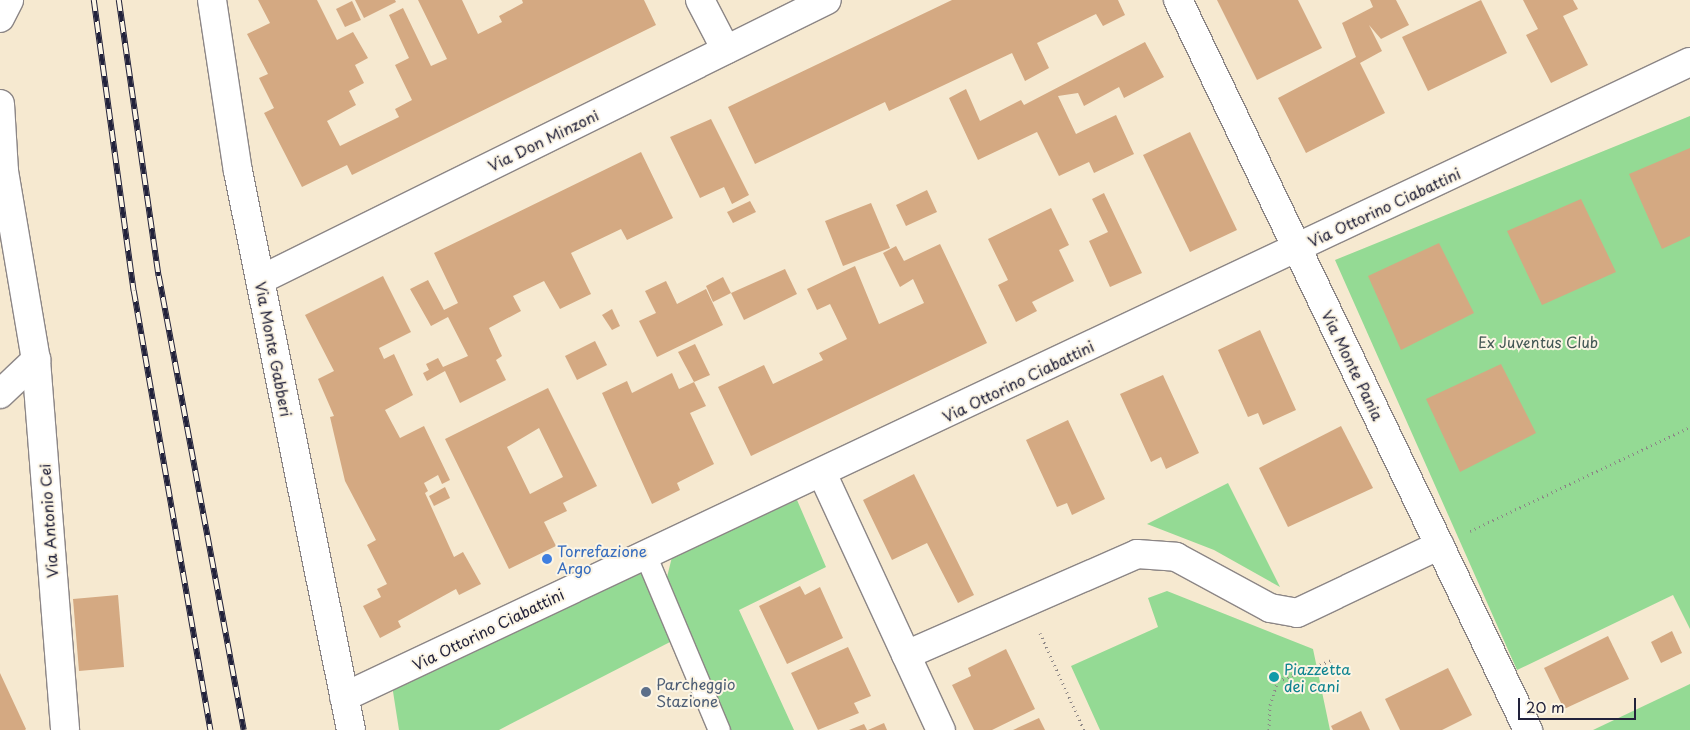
<!DOCTYPE html>
<style>
body{margin:0}
#map{position:relative;width:1690px;height:730px;overflow:hidden;background:#f6e9d0;font-family:"Playpen Sans",sans-serif}
div>[style]{position:absolute}
.green>*{inset:0;background:#94da94}
.building>*{inset:0;background:#d4a982}
.path>*{height:3px;margin-top:-1.5px;transform-origin:0;background:repeating-linear-gradient(90deg,#8c8686 0 1px,transparent 0 5px)}
.roads{filter:drop-shadow(1px 0 #8c8686) drop-shadow(-1px 0 #8c8686) drop-shadow(0 1px #8c8686) drop-shadow(0 -1px #8c8686)}
.service>*{height:21px;margin:-10.5px;padding:0 10.5px;transform-origin:10.5px;border-radius:10.5px;background:#fff}
.minor>*{height:28px;margin:-14px;padding:0 14px;transform-origin:14px;border-radius:14px;background:#fff}
.tertiary>*{height:28px;margin:-14px;padding:0 14px;transform-origin:14px;border-radius:14px;background:#fff}
.rail>*{height:5.5px;margin-top:-2.75px;transform-origin:0;background:repeating-linear-gradient(90deg,#fcf5e5 0 11px,#22223b 0 22px);box-sizing:border-box;border-block:1px solid #22223b}
.dots>*{width:14px;height:14px;translate:-50% -50%;box-sizing:border-box;border:2px solid #fcf5e5;border-radius:50%}
span{translate:-50% -50%;white-space:nowrap;text-align:center;line-height:1.15;-webkit-text-stroke:4px #fcf5e5;paint-order:stroke}
.street-label{font-size:15px;color:#22223b}
.park-label{font-size:15px;color:#445956}
.shop-label{font-size:15px;color:#366cbe}
.left{translate:0 -50%;text-align:left}
.culture-label{font-size:15px;color:#0d838f}
.service-label{font-size:15px;color:#4e5e75}
.scale{position:absolute;left:1518px;top:698px;width:118px;height:22px;box-sizing:border-box;border:2px solid #22223b;border-top:0;padding-left:6px;font-size:15px;line-height:18px;white-space:nowrap;color:#22223b;-webkit-text-stroke:4px #fcf5e5;paint-order:stroke}
</style>
<div id="map">
<div class="green">
<i style="clip-path:polygon(1690px 116px,1690px 629px,1673px 595px,1517px 670px,1335px 260px)"></i>
<i style="clip-path:polygon(1228px 483px,1280px 587px,1214px 550px,1147px 524px)"></i>
<i style="clip-path:polygon(797px 500px,826px 567px,739px 610px,794px 730px,727px 730px,662px 597px,672px 557px)"></i>
<i style="clip-path:polygon(639px 568px,672px 641px,499px 730px,399px 730px,392px 685px)"></i>
<i style="clip-path:polygon(1167px 591px,1313px 649px,1330px 730px,1100px 730px,1071px 666px,1158px 627px,1148px 598px)"></i>
<i style="clip-path:polygon(1690px 684px,1690px 730px,1593px 730px)"></i>
</div>
<div class="building">
<i style="clip-path:polygon(258px 0,317px 0,337px 40px,353px 32px,368px 58px,355px 65px,364px 83px,349px 91px,356px 105px,327px 121px,340px 146px,399px 117px,395px 109px,412px 100px,395px 65px,409px 58px,389px 15px,403px 8px,431px 66px,447px 59px,418px 0,462px 0,478px 34px,502px 22px,499px 16px,523px 3px,522px 0,644px 0,656px 25px,352px 175px,347px 165px,302px 187px,264px 113px,274px 108px,259px 78px,268px 74px,247px 34px,270px 23px)"></i>
<i style="clip-path:polygon(355px 0,395px 0,396px 2px,364px 18px)"></i>
<i style="clip-path:polygon(952px 0,1118px 0,1125px 15px,1103px 26px,1096px 14px,1037px 43px,1049px 68px,1025px 81px,1012px 53px,889px 111px,885px 102px,755px 164px,728px 107px)"></i>
<i style="clip-path:polygon(1217px 0,1298px 0,1322px 48px,1257px 80px)"></i>
<i style="clip-path:polygon(1370px 0,1396px 0,1409px 25px,1381px 39px,1369px 25px,1382px 51px,1360px 63px,1385px 113px,1306px 153px,1278px 98px,1356px 57px,1342px 23px,1373px 7px)"></i>
<i style="clip-path:polygon(1481px 0,1507px 53px,1428px 91px,1402px 37px)"></i>
<i style="clip-path:polygon(1523px 0,1573px 0,1578px 9px,1563px 16px,1588px 65px,1551px 83px,1526px 35px,1538px 29px)"></i>
<i style="clip-path:polygon(352px 1px,361px 20px,345px 27px,336px 9px)"></i>
<i style="clip-path:polygon(1145px 42px,1164px 77px,1124px 98px,1119px 87px,1084px 106px,1078px 93px,1058px 96px,1076px 134px,1116px 115px,1134px 154px,1094px 173px,1089px 162px,1059px 176px,1037px 132px,978px 160px,949px 98px,966px 89px,980px 121px,1021px 100px,1024px 105px)"></i>
<i style="clip-path:polygon(711px 119px,749px 195px,732px 204px,724px 187px,700px 198px,670px 137px)"></i>
<i style="clip-path:polygon(1190px 132px,1237px 230px,1190px 252px,1143px 155px)"></i>
<i style="clip-path:polygon(1690px 148px,1690px 236px,1662px 249px,1629px 174px)"></i>
<i style="clip-path:polygon(641px 152px,673px 218px,627px 240px,621px 229px,571px 253px,591px 294px,560px 309px,544px 281px,513px 296px,521px 311px,489px 328px,502px 356px,496px 360px,506px 380px,460px 403px,445px 371px,427px 381px,423px 373px,429px 370px,426px 364px,438px 358px,443px 367px,468px 356px,448px 317px,431px 326px,410px 289px,428px 280px,444px 310px,458px 303px,434px 253px)"></i>
<i style="clip-path:polygon(927px 190px,937px 212px,906px 226px,896px 205px)"></i>
<i style="clip-path:polygon(1104px 193px,1142px 273px,1110px 287px,1089px 241px,1108px 232px,1092px 199px)"></i>
<i style="clip-path:polygon(1581px 199px,1616px 272px,1542px 305px,1507px 231px)"></i>
<i style="clip-path:polygon(750px 201px,756px 212px,733px 223px,727px 212px)"></i>
<i style="clip-path:polygon(871px 203px,890px 248px,843px 266px,825px 221px)"></i>
<i style="clip-path:polygon(1051px 208px,1069px 245px,1059px 250px,1074px 281px,1032px 302px,1037px 311px,1016px 322px,998px 285px,1008px 280px,988px 239px)"></i>
<i style="clip-path:polygon(1439px 243px,1474px 313px,1401px 350px,1368px 276px)"></i>
<i style="clip-path:polygon(940px 244px,987px 343px,751px 456px,718px 387px,764px 365px,773px 384px,823px 360px,819px 353px,847px 339px,830px 304px,817px 310px,807px 289px,855px 266px,879px 324px,924px 303px,913px 279px,900px 287px,883px 253px,896px 246px,904px 261px)"></i>
<i style="clip-path:polygon(785px 269px,797px 294px,744px 320px,731px 293px)"></i>
<i style="clip-path:polygon(383px 276px,411px 332px,379px 348px,384px 359px,394px 354px,413px 395px,385px 410px,400px 438px,424px 426px,450px 480px,442px 484px,438px 475px,424px 483px,428px 491px,425px 493px,454px 557px,463px 552px,481px 584px,459px 595px,456px 589px,398px 621px,401px 627px,380px 638px,363px 606px,381px 597px,377px 589px,387px 584px,367px 545px,376px 540px,345px 481px,330px 417px,334px 416px,318px 379px,334px 371px,305px 315px)"></i>
<i style="clip-path:polygon(723px 277px,731px 293px,713px 302px,706px 286px)"></i>
<i style="clip-path:polygon(666px 281px,677px 304px,706px 289px,723px 325px,657px 357px,639px 321px,656px 313px,645px 291px)"></i>
<i style="clip-path:polygon(612px 309px,620px 326px,612px 330px,602px 315px)"></i>
<i style="clip-path:polygon(1260px 330px,1296px 410px,1263px 425px,1258px 413px,1248px 417px,1218px 350px)"></i>
<i style="clip-path:polygon(595px 341px,607px 365px,577px 380px,565px 356px)"></i>
<i style="clip-path:polygon(695px 344px,710px 375px,694px 382px,678px 352px)"></i>
<i style="clip-path:polygon(1501px 364px,1536px 433px,1460px 472px,1426px 399px)"></i>
<i style="clip-path:polygon(672px 373px,679px 389px,694px 382px,706px 406px,690px 413px,714px 464px,677px 483px,680px 490px,652px 504px,602px 393px,627px 381px,632px 393px)"></i>
<i style="clip-path:polygon(1163px 375px,1199px 453px,1166px 469px,1161px 457px,1151px 462px,1120px 394px)"></i>
<i style="clip-path:polygon(evenodd,548px 388px,597px 486px,563px 503px,567px 511px,544px 522px,556px 546px,509px 569px,445px 439px,548px 388px,539px 428px,563px 477px,530px 494px,507px 447px,539px 428px)"></i>
<i style="clip-path:polygon(1068px 420px,1105px 499px,1072px 515px,1067px 503px,1057px 507px,1026px 440px)"></i>
<i style="clip-path:polygon(1341px 426px,1373px 488px,1288px 527px,1259px 468px)"></i>
<i style="clip-path:polygon(914px 474px,974px 595px,958px 603px,927px 543px,892px 560px,863px 500px)"></i>
<i style="clip-path:polygon(445px 487px,450px 498px,434px 506px,429px 496px)"></i>
<i style="clip-path:polygon(800px 586px,805px 595px,820px 587px,843px 638px,787px 664px,759px 606px)"></i>
<i style="clip-path:polygon(118px 595px,124px 667px,79px 671px,73px 599px)"></i>
<i style="clip-path:polygon(1672px 631px,1682px 653px,1661px 663px,1651px 642px)"></i>
<i style="clip-path:polygon(1608px 636px,1629px 679px,1564px 709px,1544px 668px)"></i>
<i style="clip-path:polygon(848px 647px,871px 696px,854px 703px,859px 713px,818px 730px,791px 673px)"></i>
<i style="clip-path:polygon(1006px 649px,1035px 709px,992px 730px,974px 730px,952px 685px,971px 676px,968px 668px)"></i>
<i style="clip-path:polygon(1448px 668px,1472px 715px,1442px 730px,1400px 730px,1385px 699px)"></i>
<i style="clip-path:polygon(0 673px,26px 729px,25px 730px,0 730px)"></i>
<i style="clip-path:polygon(1361px 711px,1370px 730px,1333px 730px,1331px 726px)"></i>
<i style="clip-path:polygon(1039px 718px,1045px 730px,1013px 730px)"></i>
<i style="clip-path:polygon(884px 723px,887px 730px,868px 730px)"></i>
<i style="clip-path:polygon(864px 724px,867px 730px,849px 730px)"></i>
</div>
<div class="path">
<i style="left:1470px;top:531px;width:243px;rotate:-25.3deg"></i>
<i style="left:1040px;top:633px;width:107px;rotate:65.6deg"></i>
<i style="left:1269px;top:730px;width:25px;rotate:-88deg"></i>
<i style="left:1270px;top:705px;width:25px;rotate:-72deg"></i>
<i style="left:1278px;top:681px;width:58px;rotate:-21.3deg"></i>
</div>
<div class="roads">
<div class="service">
<i style="left:645px;top:554px;width:191px;rotate:67.2deg"></i>
</div>
<div class="minor">
<i style="left:700px;top:0;width:56px;rotate:62.5deg"></i>
<i style="left:1178px;top:0;width:810px;rotate:64.38deg"></i>
<i style="left:260px;top:280px;width:632px;rotate:-26.28deg"></i>
<i style="left:0;top:394px;width:50px;rotate:-43.4deg"></i>
<i style="left:823px;top:475px;width:281px;rotate:65.2deg"></i>
<i style="left:906px;top:655px;width:252px;rotate:-23.6deg"></i>
<i style="left:1137px;top:554px;width:39px;rotate:4deg"></i>
<i style="left:1176px;top:557px;width:107px;rotate:28.5deg"></i>
<i style="left:1270px;top:608px;width:27px;rotate:10deg"></i>
<i style="left:1297px;top:613px;width:158px;rotate:-25.4deg"></i>
<i style="left:344px;top:697px;width:1488px;rotate:-25.26deg"></i>
</div>
<div class="tertiary">
<i style="left:212px;top:0;width:173px;rotate:81.4deg"></i>
<i style="left:238px;top:171px;width:570px;rotate:78.57deg"></i>
<i style="left:0;top:18px;width:20px;rotate:-63deg"></i>
<i style="left:0;top:104px;width:67px;rotate:86.6deg"></i>
<i style="left:4px;top:171px;width:192px;rotate:80.4deg"></i>
<i style="left:36px;top:360px;width:371px;rotate:85.5deg"></i>
</div>
</div>
<div class="rail">
<i style="left:94px;top:0;width:294px;rotate:82.2deg"></i>
<i style="left:134px;top:291px;width:446px;rotate:80.1deg"></i>
<i style="left:119px;top:0;width:279px;rotate:81.8deg"></i>
<i style="left:159px;top:276px;width:462px;rotate:79.4deg"></i>
</div>
<div class="dots">
<i style="left:547px;top:559px;background:#3f7fe0"></i>
<i style="left:1274px;top:677px;background:#0f9aa8"></i>
<i style="left:646px;top:692px;background:#5c6f8a"></i>
</div>
<div class="street-label">
<span style="left:543px;top:140px;rotate:-26deg">Via Don Minzoni</span>
<span style="left:1384px;top:207px;rotate:-25deg">Via Ottorino Ciabattini</span>
<span style="left:274px;top:349px;rotate:79deg">Via Monte Gabberi</span>
<span style="left:1353px;top:365px;rotate:64deg">Via Monte Pania</span>
<span style="left:1018px;top:381px;rotate:-26deg">Via Ottorino Ciabattini</span>
<span style="left:48px;top:521px;rotate:-94deg">Via Antonio Cei</span>
<span style="left:488px;top:629px;rotate:-26deg">Via Ottorino Ciabattini</span>
</div>
<div class="park-label">
<span style="left:1538px;top:342px">Ex Juventus Club</span>
</div>
<div class="shop-label">
<span class="left" style="left:557px;top:559px">Torrefazione<br>Argo</span>
</div>
<div class="culture-label">
<span class="left" style="left:1284px;top:677px">Piazzetta<br>dei cani</span>
</div>
<div class="service-label">
<span class="left" style="left:656px;top:692px">Parcheggio<br>Stazione</span>
</div>
<div class="scale">20 m</div>
</div>
